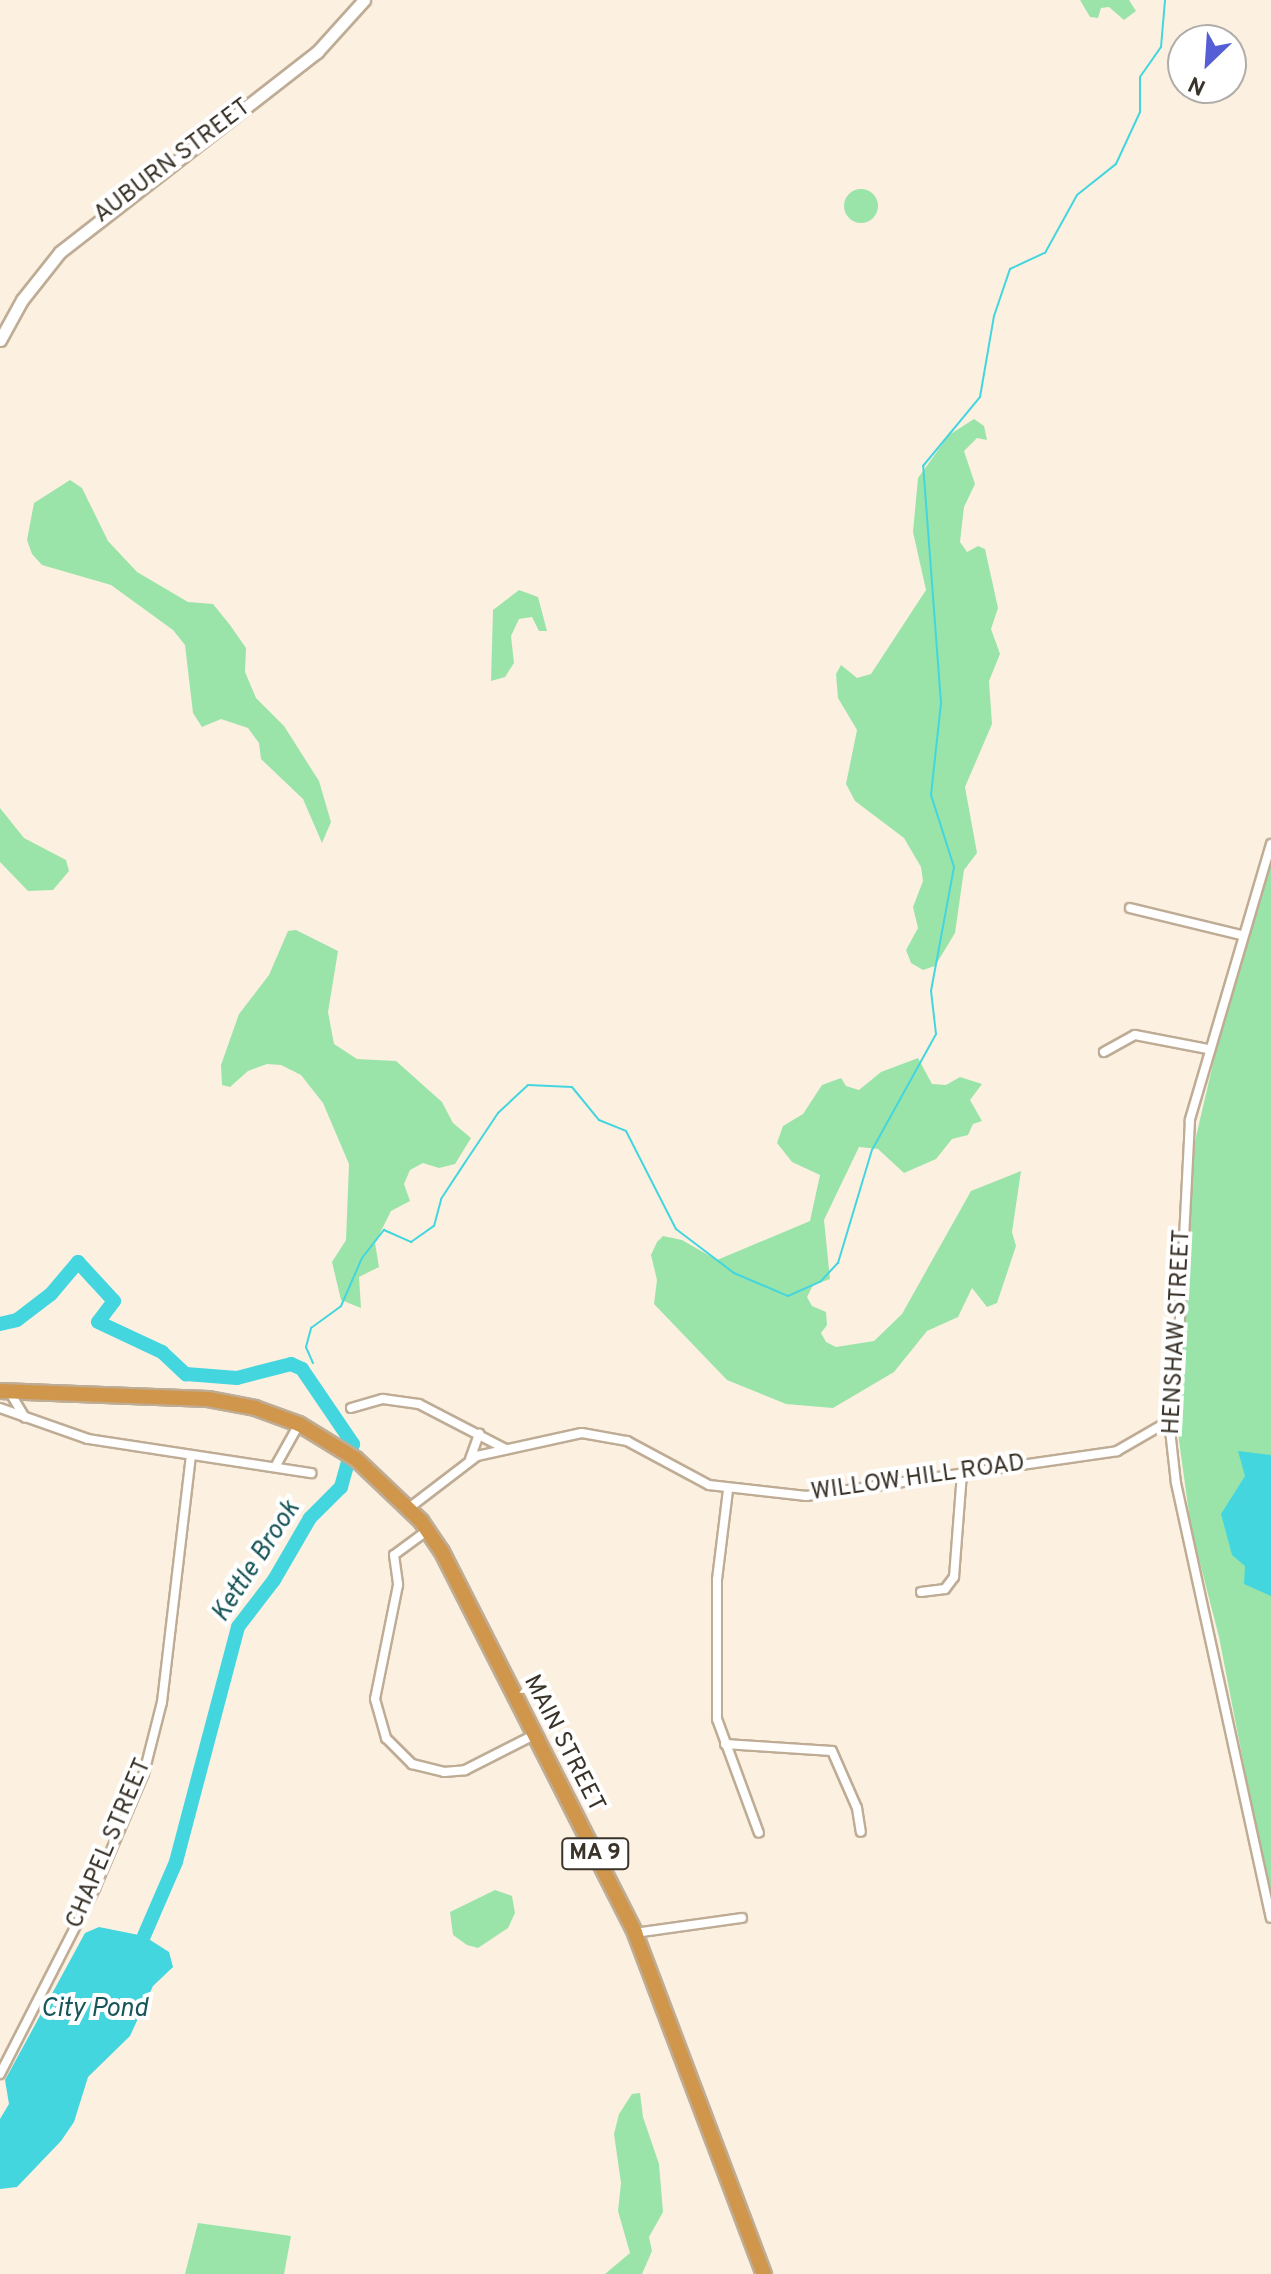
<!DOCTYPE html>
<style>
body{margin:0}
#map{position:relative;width:1271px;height:2274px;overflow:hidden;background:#fcf0e1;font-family:Overpass,sans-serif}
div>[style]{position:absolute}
.green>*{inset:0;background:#9ae4aa}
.round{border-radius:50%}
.water>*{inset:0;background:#44d6de}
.stream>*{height:2px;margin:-1px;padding:0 1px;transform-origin:1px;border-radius:1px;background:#44d6de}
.river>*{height:14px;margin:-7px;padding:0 7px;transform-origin:7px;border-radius:7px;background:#44d6de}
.roads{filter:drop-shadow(2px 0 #bfac95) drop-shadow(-2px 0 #bfac95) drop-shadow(0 2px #bfac95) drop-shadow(0 -2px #bfac95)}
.minor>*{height:8px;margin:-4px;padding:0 4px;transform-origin:4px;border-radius:4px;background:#fff}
.tertiary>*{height:11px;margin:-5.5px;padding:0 5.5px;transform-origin:5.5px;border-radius:5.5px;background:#fff}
.trunk>*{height:14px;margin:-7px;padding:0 7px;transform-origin:7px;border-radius:7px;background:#d0974c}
span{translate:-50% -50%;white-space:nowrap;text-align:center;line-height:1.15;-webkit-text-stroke:8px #fff;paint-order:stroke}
.shield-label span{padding:2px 6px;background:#fff;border:2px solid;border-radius:6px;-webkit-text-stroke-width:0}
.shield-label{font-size:22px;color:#3a3329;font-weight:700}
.street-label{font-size:24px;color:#3a3329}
.water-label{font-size:26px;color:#195659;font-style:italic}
.north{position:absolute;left:1167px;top:24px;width:80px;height:80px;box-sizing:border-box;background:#fff;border:2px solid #b0ada9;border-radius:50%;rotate:205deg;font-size:22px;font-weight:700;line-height:32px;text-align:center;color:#3a3329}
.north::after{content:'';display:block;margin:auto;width:28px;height:36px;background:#565ed5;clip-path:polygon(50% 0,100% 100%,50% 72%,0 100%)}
</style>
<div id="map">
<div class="green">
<i style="clip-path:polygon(1080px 0,1129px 0,1136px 11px,1124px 20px,1109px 7px,1101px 8px,1098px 18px,1090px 17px)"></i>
<i class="round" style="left:844px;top:189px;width:34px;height:34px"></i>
<i style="clip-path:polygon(974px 419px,984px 426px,987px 440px,977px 438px,964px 451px,975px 484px,964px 507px,960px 542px,967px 552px,978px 546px,985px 549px,998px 608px,991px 629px,1000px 654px,989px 681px,992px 724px,965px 787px,977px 853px,964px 870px,955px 933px,935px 966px,923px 970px,911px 963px,906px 950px,918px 928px,913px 907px,923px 881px,921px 867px,904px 838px,855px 801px,846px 784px,857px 730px,838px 698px,836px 674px,841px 665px,857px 678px,871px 674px,926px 590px,913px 532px,918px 478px,949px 435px)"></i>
<i style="clip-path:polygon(70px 480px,82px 488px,108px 541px,137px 572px,188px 602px,213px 604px,230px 625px,246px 648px,245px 672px,256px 698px,284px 726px,319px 781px,331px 822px,322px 843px,303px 799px,261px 759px,259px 743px,248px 728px,221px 719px,202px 727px,193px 713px,185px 645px,173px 630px,111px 585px,42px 565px,32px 554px,27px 540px,34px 503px)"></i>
<i style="clip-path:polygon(519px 590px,538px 597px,547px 631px,539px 631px,532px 617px,519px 619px,511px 636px,514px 663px,505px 677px,491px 681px,493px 610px)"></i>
<i style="clip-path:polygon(0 808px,24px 838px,66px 860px,69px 871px,53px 890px,28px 891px,0 862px)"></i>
<i style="clip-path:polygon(1271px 864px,1271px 1905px,1219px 1637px,1191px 1528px,1177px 1426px,1191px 1158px,1234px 974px)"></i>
<i style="clip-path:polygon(296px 930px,338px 951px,328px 1012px,334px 1044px,357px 1059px,396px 1061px,442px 1102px,453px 1123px,471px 1138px,455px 1164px,439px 1168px,423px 1163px,410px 1170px,404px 1184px,410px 1201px,391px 1211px,375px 1243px,379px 1267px,359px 1277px,361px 1308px,341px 1300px,332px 1262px,346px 1240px,349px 1164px,323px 1103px,301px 1075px,281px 1065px,267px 1064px,248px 1071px,230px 1087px,222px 1085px,221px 1065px,239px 1014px,269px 975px,288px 931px)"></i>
<i style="clip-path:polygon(918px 1058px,932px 1084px,946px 1085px,960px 1077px,982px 1084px,970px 1100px,982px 1121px,973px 1124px,968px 1135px,952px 1139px,936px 1159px,904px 1173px,878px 1149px,859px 1147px,824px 1220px,830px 1279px,813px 1285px,807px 1297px,812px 1306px,826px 1312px,827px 1325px,821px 1333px,826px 1342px,836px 1347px,874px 1341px,902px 1314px,971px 1191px,1021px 1171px,1012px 1232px,1016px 1246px,997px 1303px,987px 1307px,972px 1288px,958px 1317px,927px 1331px,894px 1372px,833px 1408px,786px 1404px,727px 1380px,654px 1304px,657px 1280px,651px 1255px,657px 1242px,663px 1236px,682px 1240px,717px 1260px,810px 1221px,820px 1175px,792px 1162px,777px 1143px,783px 1126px,803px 1114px,822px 1085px,841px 1078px,846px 1086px,859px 1090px,881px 1072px)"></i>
<i style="clip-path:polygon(495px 1890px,512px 1896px,515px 1913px,508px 1928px,478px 1948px,467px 1945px,453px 1935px,450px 1912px)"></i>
<i style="clip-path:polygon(640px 2093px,643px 2117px,659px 2164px,663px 2212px,649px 2237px,652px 2251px,642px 2274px,605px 2274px,630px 2253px,618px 2211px,621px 2183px,614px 2134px,619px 2114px,632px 2094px)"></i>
<i style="clip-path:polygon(198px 2223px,291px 2236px,284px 2274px,185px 2274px)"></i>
</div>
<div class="water">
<i style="clip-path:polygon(1238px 1451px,1271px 1455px,1271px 1596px,1244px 1584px,1245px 1566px,1232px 1555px,1221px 1514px,1245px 1476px)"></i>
<i style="clip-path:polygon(99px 1927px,144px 1936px,169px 1952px,173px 1967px,153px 1986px,130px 2036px,88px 2077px,74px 2122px,61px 2141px,17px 2187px,0 2189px,0 2119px,9px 2104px,5px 2080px,85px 1933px)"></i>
</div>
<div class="stream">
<i style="left:313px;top:1363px;width:17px;rotate:-114deg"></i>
<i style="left:306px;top:1347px;width:20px;rotate:-75deg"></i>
<i style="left:311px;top:1328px;width:37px;rotate:-36deg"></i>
<i style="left:341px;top:1306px;width:52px;rotate:-66.4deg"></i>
<i style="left:362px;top:1258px;width:36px;rotate:-52deg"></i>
<i style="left:384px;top:1230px;width:30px;rotate:24deg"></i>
<i style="left:411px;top:1242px;width:28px;rotate:-35deg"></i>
<i style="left:434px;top:1226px;width:28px;rotate:-75deg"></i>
<i style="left:441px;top:1199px;width:45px;rotate:-56.7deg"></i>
<i style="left:466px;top:1161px;width:58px;rotate:-56.3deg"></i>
<i style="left:498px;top:1113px;width:41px;rotate:-43deg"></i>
<i style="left:528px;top:1085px;width:44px;rotate:2.6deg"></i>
<i style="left:572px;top:1087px;width:43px;rotate:50.7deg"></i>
<i style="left:599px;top:1120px;width:29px;rotate:22deg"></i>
<i style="left:626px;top:1131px;width:110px;rotate:63deg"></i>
<i style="left:676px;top:1229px;width:73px;rotate:37.2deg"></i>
<i style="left:734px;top:1273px;width:59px;rotate:23.1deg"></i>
<i style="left:788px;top:1296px;width:36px;rotate:-24deg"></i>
<i style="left:821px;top:1281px;width:25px;rotate:-47deg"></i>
<i style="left:838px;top:1263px;width:118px;rotate:-73.3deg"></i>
<i style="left:872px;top:1150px;width:132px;rotate:-61.1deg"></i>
<i style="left:936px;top:1034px;width:43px;rotate:-96.6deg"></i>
<i style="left:931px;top:991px;width:126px;rotate:-79.5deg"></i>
<i style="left:954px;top:867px;width:76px;rotate:-107.7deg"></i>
<i style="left:931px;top:795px;width:93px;rotate:-83.8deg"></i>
<i style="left:941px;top:703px;width:238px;rotate:-94.3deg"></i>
<i style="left:923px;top:466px;width:89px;rotate:-50.4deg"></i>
<i style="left:980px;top:397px;width:82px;rotate:-80.2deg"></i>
<i style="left:994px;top:316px;width:50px;rotate:-71.2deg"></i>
<i style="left:1010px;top:269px;width:38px;rotate:-25deg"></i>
<i style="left:1045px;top:253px;width:66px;rotate:-61.1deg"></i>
<i style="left:1077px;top:195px;width:50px;rotate:-38.5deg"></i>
<i style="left:1116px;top:164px;width:57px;rotate:-65.2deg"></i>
<i style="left:1140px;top:112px;width:35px;rotate:-90deg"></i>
<i style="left:1140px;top:77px;width:37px;rotate:-55deg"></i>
<i style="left:1161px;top:47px;width:47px;rotate:-85.1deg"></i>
<i style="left:302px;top:1369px;width:6px;rotate:-18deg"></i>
</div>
<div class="river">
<i style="left:0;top:1324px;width:17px;rotate:-13deg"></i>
<i style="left:17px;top:1320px;width:43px;rotate:-37.4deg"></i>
<i style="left:51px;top:1294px;width:42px;rotate:-49.8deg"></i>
<i style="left:78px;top:1262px;width:53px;rotate:47.3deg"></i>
<i style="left:114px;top:1301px;width:26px;rotate:127deg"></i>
<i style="left:98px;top:1322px;width:71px;rotate:25.1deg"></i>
<i style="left:162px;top:1352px;width:33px;rotate:43deg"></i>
<i style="left:186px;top:1374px;width:51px;rotate:4.5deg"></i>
<i style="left:237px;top:1378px;width:56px;rotate:-14.5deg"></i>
<i style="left:291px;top:1364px;width:12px;rotate:24deg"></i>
<i style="left:302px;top:1369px;width:91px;rotate:55.8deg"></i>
<i style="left:353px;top:1444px;width:45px;rotate:105.6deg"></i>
<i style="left:341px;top:1487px;width:44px;rotate:135deg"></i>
<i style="left:310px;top:1518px;width:72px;rotate:120.1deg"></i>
<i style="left:274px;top:1580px;width:59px;rotate:127.5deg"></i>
<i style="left:238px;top:1627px;width:243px;rotate:104.8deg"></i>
<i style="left:176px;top:1862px;width:81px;rotate:113.4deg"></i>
</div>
<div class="roads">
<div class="minor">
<i style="left:1271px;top:844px;width:288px;rotate:106.4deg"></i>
<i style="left:1190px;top:1120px;width:218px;rotate:92.9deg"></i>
<i style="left:1179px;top:1338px;width:84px;rotate:96.9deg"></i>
<i style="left:1169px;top:1421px;width:62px;rotate:83.6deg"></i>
<i style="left:1176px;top:1483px;width:445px;rotate:77.7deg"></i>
<i style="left:1130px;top:908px;width:114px;rotate:13.7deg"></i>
<i style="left:1104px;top:1052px;width:35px;rotate:-29deg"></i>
<i style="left:1135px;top:1035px;width:74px;rotate:10.9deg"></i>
<i style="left:9px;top:1391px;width:31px;rotate:59deg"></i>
<i style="left:0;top:1408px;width:93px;rotate:19.4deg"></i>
<i style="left:88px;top:1439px;width:226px;rotate:8.7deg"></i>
<i style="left:351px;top:1408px;width:33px;rotate:-16deg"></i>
<i style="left:383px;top:1399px;width:36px;rotate:8deg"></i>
<i style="left:419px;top:1404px;width:96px;rotate:27.4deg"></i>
<i style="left:470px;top:1459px;width:27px;rotate:-70deg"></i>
<i style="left:275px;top:1467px;width:49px;rotate:-60.8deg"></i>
<i style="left:728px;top:1490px;width:91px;rotate:97deg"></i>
<i style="left:717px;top:1580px;width:139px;rotate:90deg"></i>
<i style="left:717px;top:1719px;width:121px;rotate:69.8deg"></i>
<i style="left:409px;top:1508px;width:86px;rotate:-37.4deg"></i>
<i style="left:477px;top:1456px;width:107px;rotate:-12.4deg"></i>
<i style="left:582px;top:1433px;width:46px;rotate:10.1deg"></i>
<i style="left:627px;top:1441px;width:93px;rotate:28.2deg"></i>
<i style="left:709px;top:1485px;width:98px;rotate:6.5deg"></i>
<i style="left:806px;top:1496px;width:314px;rotate:-8.2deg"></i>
<i style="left:1117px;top:1451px;width:60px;rotate:-30deg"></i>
<i style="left:428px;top:1530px;width:42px;rotate:143.7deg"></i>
<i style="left:394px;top:1555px;width:30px;rotate:82deg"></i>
<i style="left:398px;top:1585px;width:116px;rotate:101.4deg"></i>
<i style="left:375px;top:1699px;width:41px;rotate:74.2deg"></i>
<i style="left:386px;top:1738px;width:37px;rotate:45deg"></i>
<i style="left:412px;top:1764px;width:33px;rotate:14deg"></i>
<i style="left:444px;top:1772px;width:21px;rotate:-5deg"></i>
<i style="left:465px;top:1770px;width:77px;rotate:-26.9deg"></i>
<i style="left:921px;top:1592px;width:24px;rotate:-7deg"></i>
<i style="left:945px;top:1589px;width:15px;rotate:-53deg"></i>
<i style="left:954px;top:1577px;width:104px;rotate:-85.6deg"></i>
<i style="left:725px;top:1744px;width:107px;rotate:3.7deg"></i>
<i style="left:832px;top:1751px;width:62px;rotate:66.3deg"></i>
<i style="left:857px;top:1808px;width:24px;rotate:81deg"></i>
<i style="left:635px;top:1933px;width:108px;rotate:-8deg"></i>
<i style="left:0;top:2074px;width:209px;rotate:-62.9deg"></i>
<i style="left:95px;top:1888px;width:125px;rotate:-66.9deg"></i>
<i style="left:144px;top:1773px;width:73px;rotate:-75.8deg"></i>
<i style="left:162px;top:1702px;width:248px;rotate:-83.3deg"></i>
</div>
<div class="tertiary">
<i style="left:0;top:340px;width:46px;rotate:-61.2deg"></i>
<i style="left:22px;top:300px;width:61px;rotate:-51.6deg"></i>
<i style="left:60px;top:252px;width:326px;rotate:-37.9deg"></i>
<i style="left:317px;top:52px;width:70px;rotate:-47.9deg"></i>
</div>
<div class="trunk">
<i style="left:0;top:1391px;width:208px;rotate:2.2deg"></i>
<i style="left:208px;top:1399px;width:48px;rotate:10.8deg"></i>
<i style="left:255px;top:1408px;width:47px;rotate:20deg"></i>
<i style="left:299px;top:1424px;width:67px;rotate:31.6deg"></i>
<i style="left:356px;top:1459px;width:90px;rotate:43.6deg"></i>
<i style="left:421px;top:1521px;width:37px;rotate:56deg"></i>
<i style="left:442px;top:1552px;width:427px;rotate:63.1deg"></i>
<i style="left:635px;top:1933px;width:365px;rotate:69.3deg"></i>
</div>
</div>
<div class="shield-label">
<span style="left:595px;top:1854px">MA 9</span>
</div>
<div class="street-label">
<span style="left:173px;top:162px;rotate:-37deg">AUBURN STREET</span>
<span style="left:1178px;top:1332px;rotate:-87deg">HENSHAW STREET</span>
<span style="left:918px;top:1479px;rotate:-8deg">WILLOW HILL ROAD</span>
<span style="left:563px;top:1744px;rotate:63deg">MAIN STREET</span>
<span style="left:110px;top:1844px;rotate:-67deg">CHAPEL STREET</span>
</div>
<div class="water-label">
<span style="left:257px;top:1562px;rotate:-57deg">Kettle Brook</span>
<span style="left:94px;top:2010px">City Pond</span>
</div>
<div class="north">N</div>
</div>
